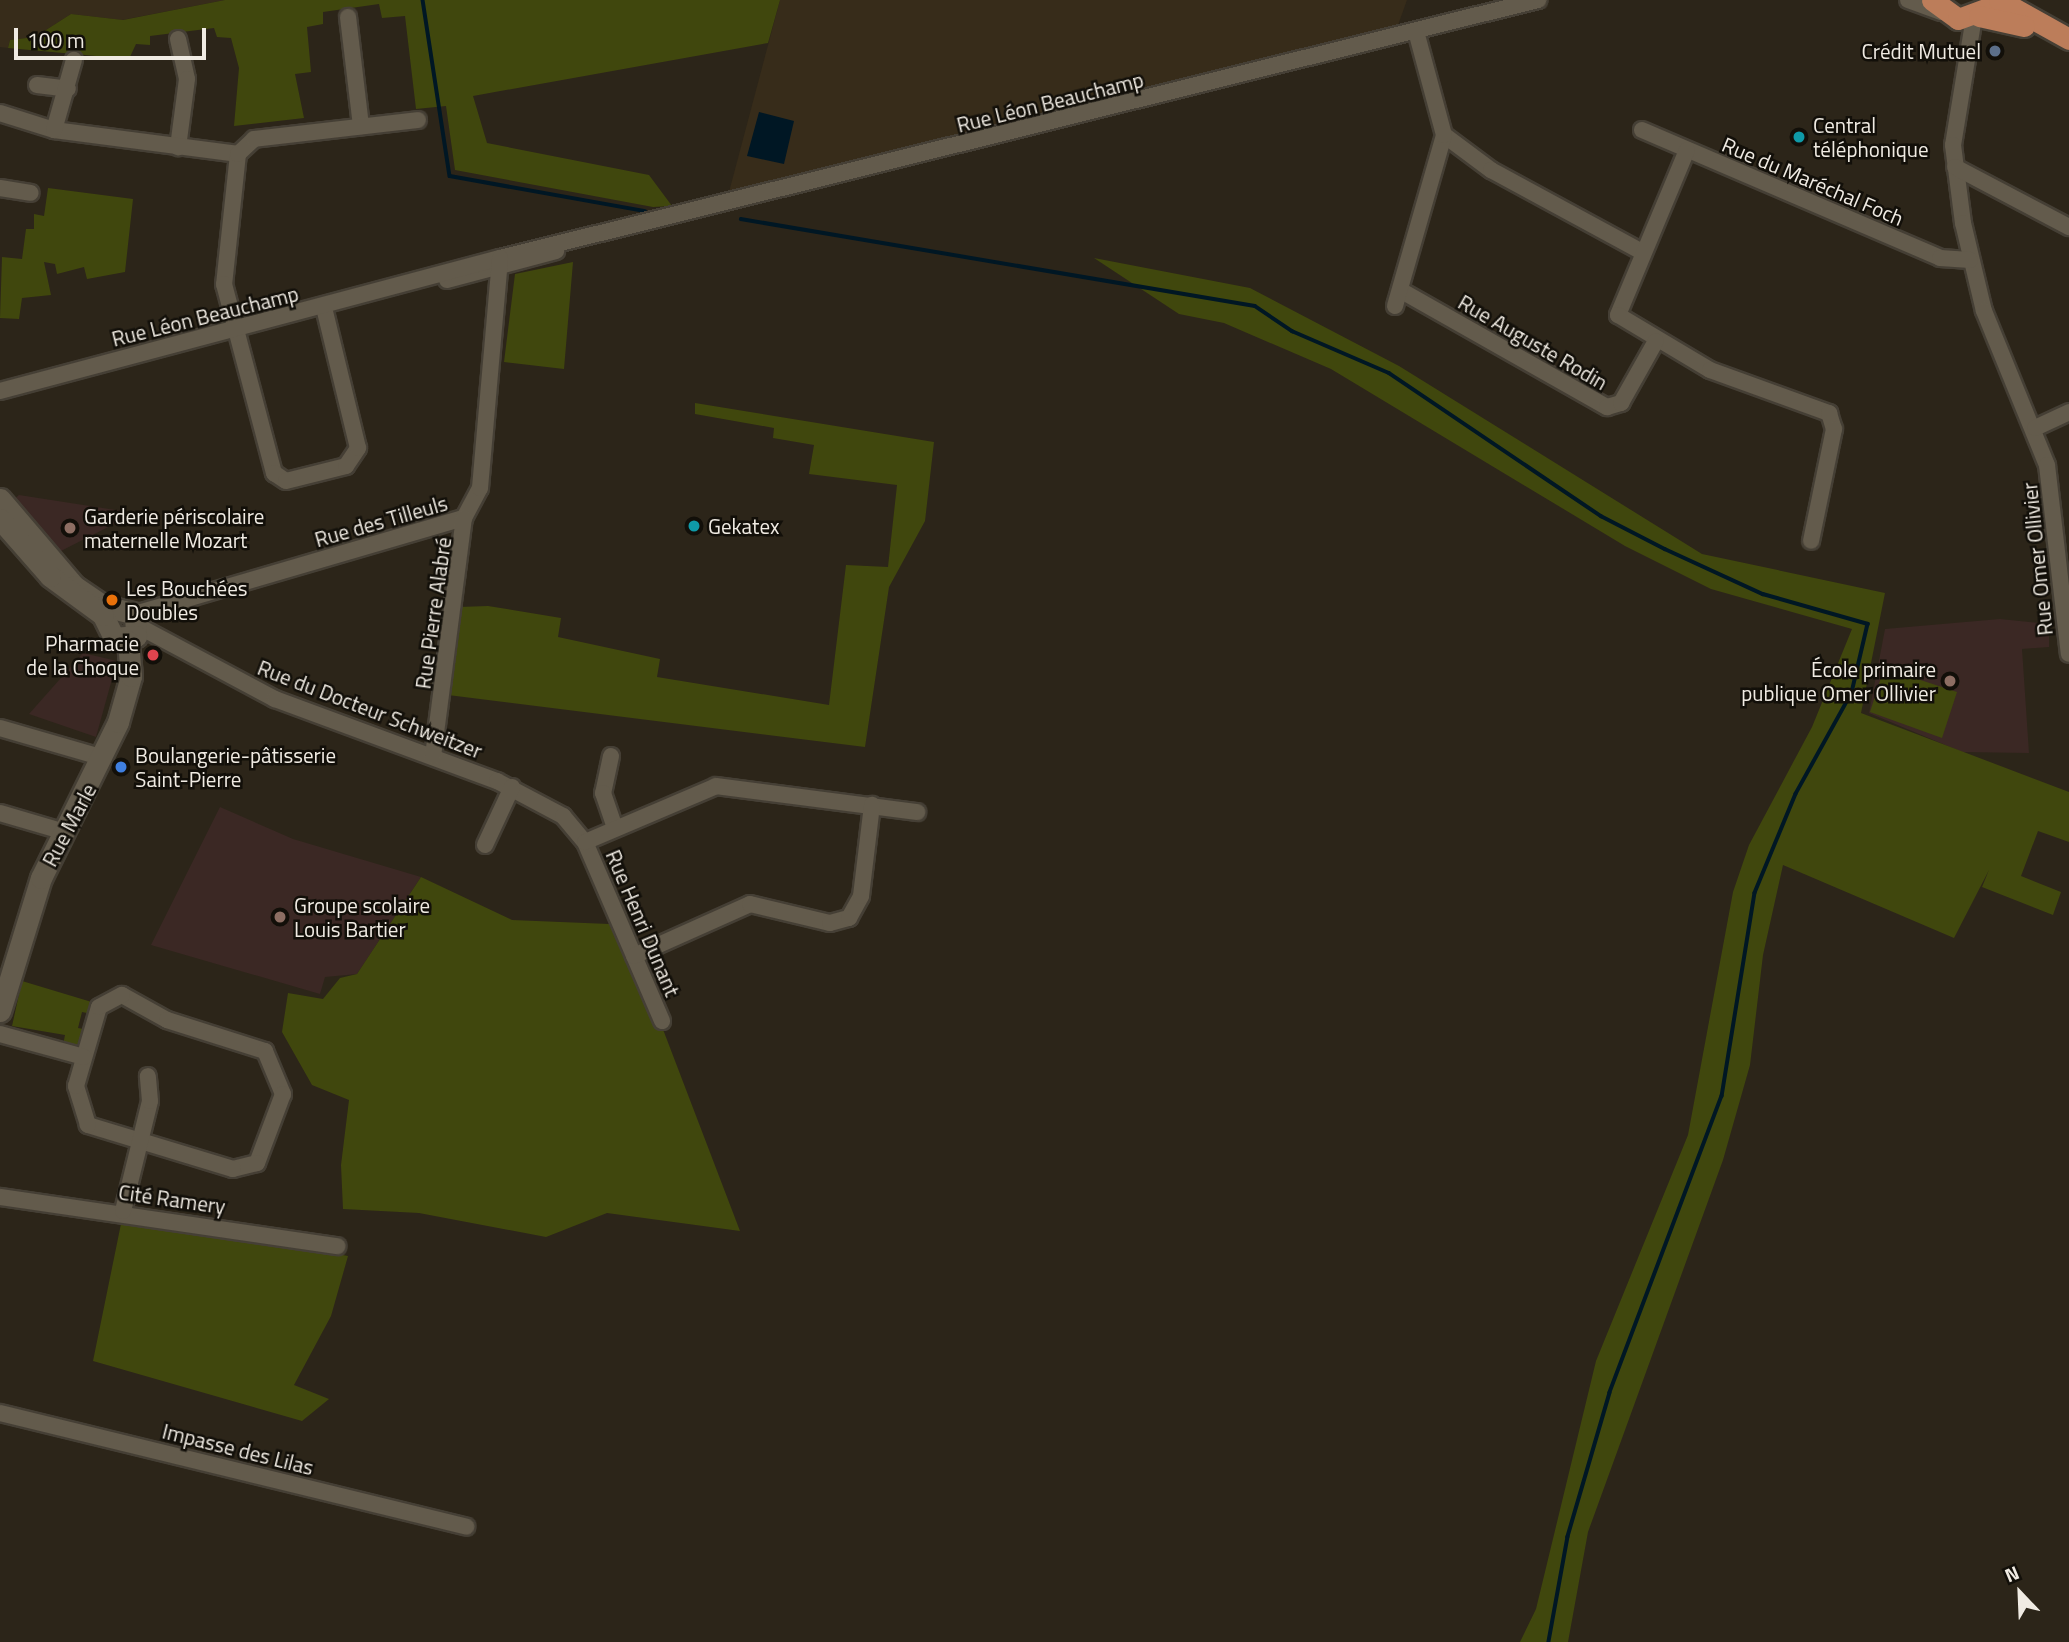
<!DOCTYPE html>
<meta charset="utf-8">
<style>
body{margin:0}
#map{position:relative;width:2069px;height:1642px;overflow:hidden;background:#2c2519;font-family:"Titillium Web",sans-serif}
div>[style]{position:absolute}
.built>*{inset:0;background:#372c1a}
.education>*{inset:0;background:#3b2824}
.green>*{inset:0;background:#40470d}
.water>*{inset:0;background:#001724}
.stream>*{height:3.5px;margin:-1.75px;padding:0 1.75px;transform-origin:1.75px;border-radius:1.75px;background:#001724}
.roads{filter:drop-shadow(2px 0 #453f35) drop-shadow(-2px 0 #453f35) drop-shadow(0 2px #453f35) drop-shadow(0 -2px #453f35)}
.street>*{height:16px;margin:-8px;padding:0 8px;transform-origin:8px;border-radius:8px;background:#635b4c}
.secondary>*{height:21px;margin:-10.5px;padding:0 10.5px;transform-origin:10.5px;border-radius:10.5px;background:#635b4c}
.primary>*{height:21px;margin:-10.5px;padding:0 10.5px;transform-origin:10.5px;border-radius:10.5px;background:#bc7d5a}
.dots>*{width:19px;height:19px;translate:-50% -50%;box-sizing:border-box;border:4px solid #120f09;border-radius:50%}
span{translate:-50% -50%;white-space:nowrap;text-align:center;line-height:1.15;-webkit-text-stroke:5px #120f09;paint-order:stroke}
.poi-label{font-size:21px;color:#f0ebe3}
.right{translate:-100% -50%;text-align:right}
.left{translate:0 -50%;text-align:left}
.street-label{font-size:21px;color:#f0ebe3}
.north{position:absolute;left:1985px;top:1558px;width:70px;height:70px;-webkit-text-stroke:5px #120f09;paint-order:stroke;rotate:337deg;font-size:19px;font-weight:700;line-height:28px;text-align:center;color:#f0ebe3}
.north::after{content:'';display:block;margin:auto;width:24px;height:32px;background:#f0ebe3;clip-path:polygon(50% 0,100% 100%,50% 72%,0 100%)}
.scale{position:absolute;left:14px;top:28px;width:192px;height:32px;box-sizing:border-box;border:4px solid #f0ebe3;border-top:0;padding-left:9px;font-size:21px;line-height:24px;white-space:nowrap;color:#f0ebe3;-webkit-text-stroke:5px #120f09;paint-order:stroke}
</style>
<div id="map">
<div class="built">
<i style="clip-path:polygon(0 0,225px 0,122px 20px,71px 14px,35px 37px,10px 40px,8px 48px,0 47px)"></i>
<i style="clip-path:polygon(780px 0,1407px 0,1398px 25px,729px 192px)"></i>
</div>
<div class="education">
<i style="clip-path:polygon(19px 495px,122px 511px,120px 521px,55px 554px,13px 500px)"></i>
<i style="clip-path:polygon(2000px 619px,2049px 624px,2049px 647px,2022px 649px,2029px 753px,1962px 752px,1869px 713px,1885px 629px)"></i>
<i style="clip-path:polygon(83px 653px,117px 661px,96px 737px,29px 714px)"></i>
<i style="clip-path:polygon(220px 807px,293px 839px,421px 877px,357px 974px,325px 977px,320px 994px,151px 945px)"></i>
</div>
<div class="green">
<i style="clip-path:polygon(225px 0,780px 0,768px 43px,473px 96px,487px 143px,649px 175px,672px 206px,653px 207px,455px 170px,446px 106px,416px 109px,405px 16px,382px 18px,379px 4px,323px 12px,323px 24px,307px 27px,311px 72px,295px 74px,304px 118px,234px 126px,239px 68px,231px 38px,217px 37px,214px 28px,150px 36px,150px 45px,136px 44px,129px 59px,8px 48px,10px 40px,35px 37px,71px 14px,123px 20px)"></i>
<i style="clip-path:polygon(48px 188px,133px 199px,125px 272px,87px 279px,84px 267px,57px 274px,55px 264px,44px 262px,51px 295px,22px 298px,19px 319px,0 318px,2px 257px,22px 259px,26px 229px,34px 229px,34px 214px,44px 216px)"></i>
<i style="clip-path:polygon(1094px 258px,1250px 288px,1399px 366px,1702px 554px,1885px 593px,1861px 713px,2069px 792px,2069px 842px,2038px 831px,2021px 876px,2061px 892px,2053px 915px,1982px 887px,1989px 870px,1954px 938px,1783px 865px,1763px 955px,1750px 1065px,1723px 1160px,1588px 1532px,1568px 1642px,1520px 1642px,1536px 1609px,1596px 1361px,1688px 1135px,1733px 892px,1749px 845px,1812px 727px,1852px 629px,1711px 589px,1625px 546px,1331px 369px,1224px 323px,1179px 314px)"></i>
<i style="clip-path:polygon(573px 262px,564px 369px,504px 362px,515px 274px)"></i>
<i style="clip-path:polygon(695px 403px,934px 442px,925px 521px,889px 587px,865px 747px,448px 695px,459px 607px,488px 606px,561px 618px,558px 637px,660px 659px,657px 677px,829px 705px,846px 565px,888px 567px,897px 485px,809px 474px,814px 445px,773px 438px,774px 428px,695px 414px)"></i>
<i style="clip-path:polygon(1884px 668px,1957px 692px,1942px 738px,1870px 712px)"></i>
<i style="clip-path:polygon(421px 877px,512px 920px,609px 924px,664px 1032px,740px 1231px,607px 1213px,546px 1237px,419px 1213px,343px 1209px,341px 1165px,349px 1100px,312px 1085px,282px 1032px,288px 993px,323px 999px,340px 978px,357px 974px)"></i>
<i style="clip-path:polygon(22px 981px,95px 1003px,92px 1014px,82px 1012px,78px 1028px,88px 1030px,76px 1046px,63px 1045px,65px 1035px,12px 1026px)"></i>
<i style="clip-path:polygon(123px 1214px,348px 1256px,331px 1316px,294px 1385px,329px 1399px,302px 1421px,93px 1361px)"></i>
</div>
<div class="water">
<i style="clip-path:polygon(759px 112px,794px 121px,784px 164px,747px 156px)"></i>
</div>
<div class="stream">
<i style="left:423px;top:0;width:178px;rotate:81.3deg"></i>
<i style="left:450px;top:176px;width:198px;rotate:10.2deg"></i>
<i style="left:741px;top:219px;width:521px;rotate:9.61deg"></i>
<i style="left:1255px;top:306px;width:45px;rotate:34deg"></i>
<i style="left:1292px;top:331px;width:106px;rotate:23.4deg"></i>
<i style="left:1389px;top:373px;width:256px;rotate:34deg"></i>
<i style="left:1601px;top:516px;width:72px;rotate:27.3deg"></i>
<i style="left:1665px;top:549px;width:108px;rotate:24.7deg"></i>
<i style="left:1763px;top:594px;width:109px;rotate:15.9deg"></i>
<i style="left:1868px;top:624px;width:71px;rotate:103.1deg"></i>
<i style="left:1852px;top:693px;width:115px;rotate:119deg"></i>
<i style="left:1796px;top:794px;width:107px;rotate:112.5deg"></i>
<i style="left:1755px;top:893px;width:206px;rotate:99.2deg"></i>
<i style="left:1722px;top:1096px;width:317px;rotate:110.7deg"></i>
<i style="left:1610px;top:1393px;width:150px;rotate:106.3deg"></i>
<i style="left:1568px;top:1537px;width:107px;rotate:100.3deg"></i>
</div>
<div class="roads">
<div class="street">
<i style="left:1908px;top:0;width:35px;rotate:20deg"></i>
<i style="left:348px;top:17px;width:110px;rotate:83.2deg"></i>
<i style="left:1974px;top:17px;width:130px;rotate:99.3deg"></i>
<i style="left:1953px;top:145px;width:79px;rotate:82.7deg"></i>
<i style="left:1963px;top:223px;width:90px;rotate:76.6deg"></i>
<i style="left:1984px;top:311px;width:166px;rotate:67.8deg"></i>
<i style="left:2047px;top:465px;width:190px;rotate:83.4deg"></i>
<i style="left:178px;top:39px;width:41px;rotate:77.3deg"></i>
<i style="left:187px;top:79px;width:69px;rotate:97.5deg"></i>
<i style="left:37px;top:85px;width:31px;rotate:7deg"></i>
<i style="left:0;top:113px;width:57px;rotate:17.5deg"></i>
<i style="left:54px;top:130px;width:186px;rotate:7.4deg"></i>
<i style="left:238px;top:154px;width:131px;rotate:96.1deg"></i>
<i style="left:224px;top:284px;width:196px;rotate:75.2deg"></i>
<i style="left:274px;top:473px;width:14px;rotate:34deg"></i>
<i style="left:286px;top:481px;width:62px;rotate:-14deg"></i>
<i style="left:346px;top:466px;width:22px;rotate:-56deg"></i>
<i style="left:358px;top:448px;width:145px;rotate:-103.6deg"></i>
<i style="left:54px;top:130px;width:73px;rotate:-74.1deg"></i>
<i style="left:1642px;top:130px;width:324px;rotate:23.2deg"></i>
<i style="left:1940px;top:258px;width:30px;rotate:4deg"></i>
<i style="left:1444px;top:135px;width:59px;rotate:36.7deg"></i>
<i style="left:1491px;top:170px;width:172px;rotate:28.5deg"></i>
<i style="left:1687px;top:150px;width:179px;rotate:112.7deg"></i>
<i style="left:1618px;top:315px;width:107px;rotate:30.9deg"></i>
<i style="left:1710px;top:370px;width:127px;rotate:19.9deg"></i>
<i style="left:1829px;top:413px;width:17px;rotate:73deg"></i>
<i style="left:1834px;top:429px;width:114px;rotate:101.6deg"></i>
<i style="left:238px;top:154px;width:22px;rotate:-43deg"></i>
<i style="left:254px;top:139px;width:165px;rotate:-6.6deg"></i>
<i style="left:1955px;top:167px;width:129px;rotate:27.8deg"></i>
<i style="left:0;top:188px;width:31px;rotate:9deg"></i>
<i style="left:447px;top:280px;width:113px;rotate:-14.9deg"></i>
<i style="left:1400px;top:290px;width:238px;rotate:29.5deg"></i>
<i style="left:1607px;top:407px;width:15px;rotate:-16deg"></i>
<i style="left:1621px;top:403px;width:71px;rotate:-60.6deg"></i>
<i style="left:1395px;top:306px;width:178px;rotate:-74deg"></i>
<i style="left:1444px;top:135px;width:108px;rotate:-105.1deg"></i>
<i style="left:0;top:391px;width:517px;rotate:-14.9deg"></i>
<i style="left:500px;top:258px;width:1070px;rotate:-13.96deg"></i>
<i style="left:2035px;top:428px;width:38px;rotate:-25deg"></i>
<i style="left:135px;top:614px;width:343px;rotate:-16.3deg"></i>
<i style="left:464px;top:518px;width:34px;rotate:-62deg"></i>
<i style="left:480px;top:488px;width:231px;rotate:-85deg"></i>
<i style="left:140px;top:627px;width:153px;rotate:28.1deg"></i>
<i style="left:275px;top:699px;width:237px;rotate:20.3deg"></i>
<i style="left:497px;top:781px;width:75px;rotate:27.9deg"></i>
<i style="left:563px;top:816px;width:34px;rotate:50deg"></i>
<i style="left:585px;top:842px;width:195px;rotate:66.7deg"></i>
<i style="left:0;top:728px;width:108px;rotate:16.1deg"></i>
<i style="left:433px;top:756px;width:240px;rotate:-82.6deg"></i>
<i style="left:611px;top:756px;width:38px;rotate:102deg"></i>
<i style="left:603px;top:793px;width:37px;rotate:71deg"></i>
<i style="left:0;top:813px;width:68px;rotate:16.3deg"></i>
<i style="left:585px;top:842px;width:142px;rotate:-23.1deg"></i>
<i style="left:716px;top:786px;width:203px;rotate:7.4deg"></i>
<i style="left:485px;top:845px;width:64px;rotate:-65deg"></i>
<i style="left:634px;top:956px;width:127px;rotate:-24.1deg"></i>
<i style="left:750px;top:904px;width:82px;rotate:13.4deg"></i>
<i style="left:830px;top:923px;width:20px;rotate:-15deg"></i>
<i style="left:849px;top:918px;width:25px;rotate:-61deg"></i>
<i style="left:861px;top:896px;width:92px;rotate:-83.1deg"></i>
<i style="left:122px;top:995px;width:51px;rotate:29.1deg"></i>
<i style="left:167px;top:1020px;width:103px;rotate:17.6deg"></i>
<i style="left:265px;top:1051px;width:47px;rotate:67.3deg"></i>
<i style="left:283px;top:1094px;width:74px;rotate:110.6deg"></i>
<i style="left:257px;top:1163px;width:25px;rotate:166deg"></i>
<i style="left:233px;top:1169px;width:152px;rotate:-163.1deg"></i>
<i style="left:88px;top:1125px;width:41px;rotate:-107.1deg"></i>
<i style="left:76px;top:1086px;width:82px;rotate:-73.8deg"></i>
<i style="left:99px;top:1007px;width:26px;rotate:-28deg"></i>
<i style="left:0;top:1034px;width:87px;rotate:15.3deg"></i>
<i style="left:0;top:1197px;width:341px;rotate:8.3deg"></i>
<i style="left:123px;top:1211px;width:113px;rotate:-76.2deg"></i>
<i style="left:150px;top:1101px;width:25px;rotate:-95deg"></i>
<i style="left:0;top:1413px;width:480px;rotate:13.7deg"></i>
</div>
<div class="secondary">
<i style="left:0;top:499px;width:114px;rotate:49.6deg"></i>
<i style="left:74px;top:586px;width:36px;rotate:34deg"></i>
<i style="left:104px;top:606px;width:32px;rotate:14deg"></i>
<i style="left:135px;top:614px;width:22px;rotate:87deg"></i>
<i style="left:136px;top:636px;width:22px;rotate:175deg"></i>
<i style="left:114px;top:638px;width:25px;rotate:-116deg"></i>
<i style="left:103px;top:615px;width:66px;rotate:-143.7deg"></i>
<i style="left:50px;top:576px;width:76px;rotate:-131.3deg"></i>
<i style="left:0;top:1011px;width:139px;rotate:-72.9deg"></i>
<i style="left:41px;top:878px;width:174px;rotate:-63.7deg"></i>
<i style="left:118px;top:722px;width:48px;rotate:-74.2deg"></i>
<i style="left:131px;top:676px;width:35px;rotate:-95deg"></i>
</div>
<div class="primary">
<i style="left:1932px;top:0;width:32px;rotate:36deg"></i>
<i style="left:1958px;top:19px;width:33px;rotate:-20deg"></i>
<i style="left:1999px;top:0;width:80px;rotate:29.1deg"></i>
<i style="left:1979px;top:16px;width:46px;rotate:12.5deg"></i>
</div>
</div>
<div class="dots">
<i style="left:1995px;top:51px;background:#5c6f8a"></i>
<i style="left:1799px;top:137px;background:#0f9aa8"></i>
<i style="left:694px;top:526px;background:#0f9aa8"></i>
<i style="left:70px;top:528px;background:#8d6e63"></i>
<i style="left:112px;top:600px;background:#e8710a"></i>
<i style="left:153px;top:655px;background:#e0444e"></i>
<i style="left:1950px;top:681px;background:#8d6e63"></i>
<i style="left:121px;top:767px;background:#3f7fe0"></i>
<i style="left:280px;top:917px;background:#8d6e63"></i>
</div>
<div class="poi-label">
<span class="right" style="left:1981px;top:51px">Crédit Mutuel</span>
<span class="left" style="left:1813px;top:137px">Central<br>téléphonique</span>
<span class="left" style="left:84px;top:528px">Garderie périscolaire<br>maternelle Mozart</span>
<span class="left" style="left:708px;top:526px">Gekatex</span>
<span class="left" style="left:126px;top:600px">Les Bouchées<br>Doubles</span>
<span class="right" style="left:139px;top:655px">Pharmacie<br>de la Choque</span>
<span class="right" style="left:1936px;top:681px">École primaire<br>publique Omer Ollivier</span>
<span class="left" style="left:135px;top:767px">Boulangerie-pâtisserie<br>Saint-Pierre</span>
<span class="left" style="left:294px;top:917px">Groupe scolaire<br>Louis Bartier</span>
</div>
<div class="street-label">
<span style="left:1050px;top:102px;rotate:-14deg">Rue Léon Beauchamp</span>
<span style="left:1813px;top:181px;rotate:23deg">Rue du Maréchal Foch</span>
<span style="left:205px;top:316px;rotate:-14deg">Rue Léon Beauchamp</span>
<span style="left:1533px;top:342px;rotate:30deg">Rue Auguste Rodin</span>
<span style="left:381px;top:521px;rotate:-16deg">Rue des Tilleuls</span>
<span style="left:2037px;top:559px;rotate:-96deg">Rue Omer Ollivier</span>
<span style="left:433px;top:613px;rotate:-82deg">Rue Pierre Alabré</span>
<span style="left:370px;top:709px;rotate:21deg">Rue du Docteur Schweitzer</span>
<span style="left:69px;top:825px;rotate:-62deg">Rue Marle</span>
<span style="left:643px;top:923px;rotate:67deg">Rue Henri Dunant</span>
<span style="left:172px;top:1199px;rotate:8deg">Cité Ramery</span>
<span style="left:238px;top:1449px;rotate:14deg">Impasse des Lilas</span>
</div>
<div class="north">N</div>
<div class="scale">100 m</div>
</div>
